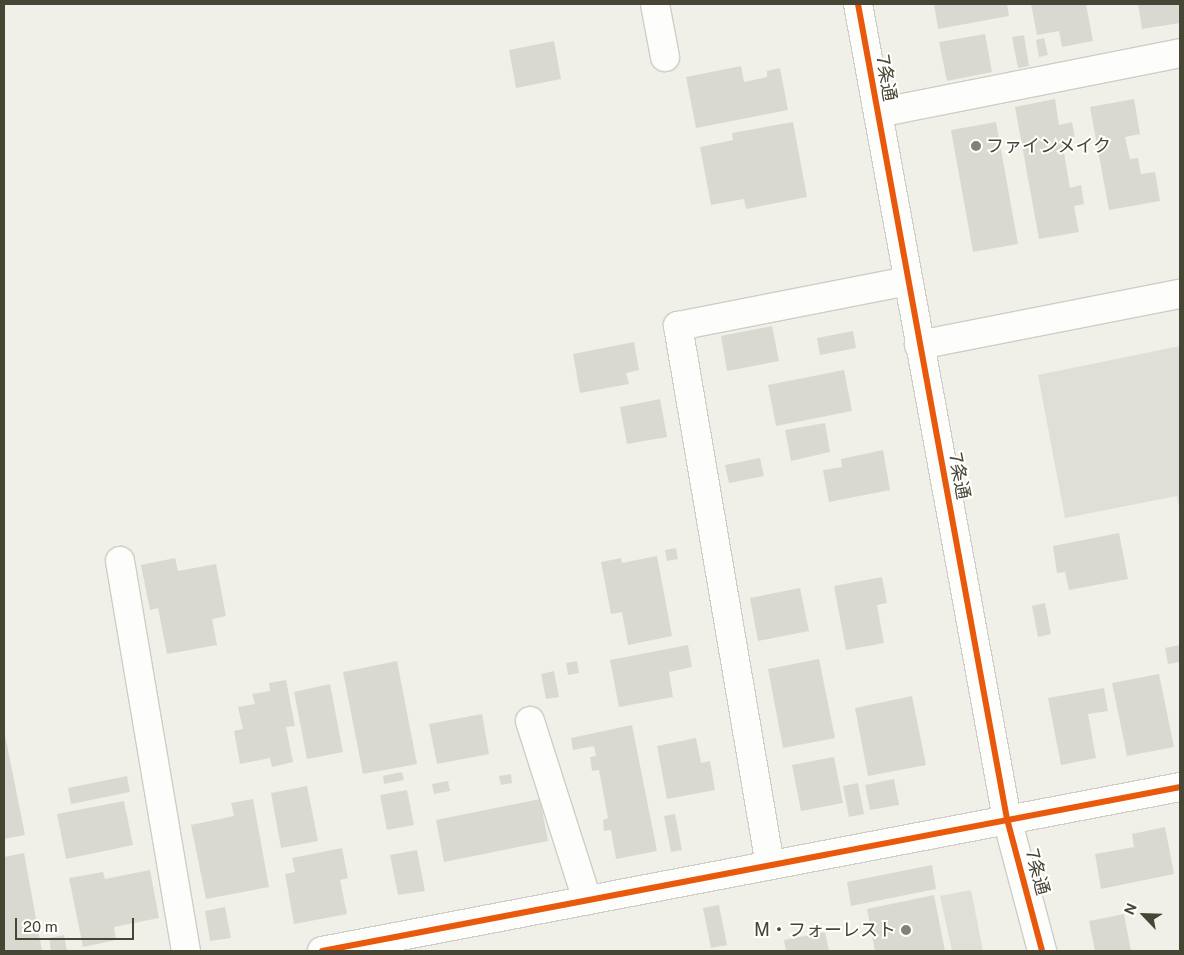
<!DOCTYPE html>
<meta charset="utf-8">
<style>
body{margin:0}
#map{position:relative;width:1184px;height:955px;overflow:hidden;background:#f0f0e8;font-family:"Public Sans","Noto Sans JP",sans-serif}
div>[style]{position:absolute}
.parking>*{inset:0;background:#dfdfd8}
.building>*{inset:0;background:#dad9d1}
.roads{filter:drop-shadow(1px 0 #cecec6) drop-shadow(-1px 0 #cecec6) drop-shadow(0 1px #cecec6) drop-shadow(0 -1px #cecec6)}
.minor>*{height:28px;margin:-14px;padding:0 14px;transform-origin:14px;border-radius:14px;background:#fdfdfc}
.cycleway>*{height:6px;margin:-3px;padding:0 3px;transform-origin:3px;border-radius:3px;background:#e8590c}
.dots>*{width:14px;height:14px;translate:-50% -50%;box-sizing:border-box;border:2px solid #fff;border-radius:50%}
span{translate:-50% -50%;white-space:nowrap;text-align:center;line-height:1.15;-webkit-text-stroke:4px #fff;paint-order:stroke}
.street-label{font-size:18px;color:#474534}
.poi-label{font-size:18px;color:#474534}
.left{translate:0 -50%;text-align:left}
.right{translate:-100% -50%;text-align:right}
.frame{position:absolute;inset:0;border:5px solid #474534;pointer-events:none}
.north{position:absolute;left:1119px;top:890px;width:50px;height:50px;-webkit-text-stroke:4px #fff;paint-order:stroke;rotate:294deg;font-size:14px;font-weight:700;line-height:20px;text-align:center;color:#474534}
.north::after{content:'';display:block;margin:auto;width:18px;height:22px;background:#474534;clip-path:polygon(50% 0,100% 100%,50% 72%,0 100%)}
.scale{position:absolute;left:15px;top:918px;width:119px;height:22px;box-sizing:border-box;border:2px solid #474534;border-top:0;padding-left:6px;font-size:15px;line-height:18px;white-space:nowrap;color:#474534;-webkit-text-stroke:4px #fff;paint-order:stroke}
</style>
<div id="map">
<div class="parking">
<i style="clip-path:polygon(1180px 346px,1180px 511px,1177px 496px,1065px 518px,1038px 375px)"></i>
<i style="clip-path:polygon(971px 890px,983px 951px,952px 951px,940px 896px)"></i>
</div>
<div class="building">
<i style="clip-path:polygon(934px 4px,1007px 4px,1009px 16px,938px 29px)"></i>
<i style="clip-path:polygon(1031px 4px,1086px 4px,1093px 41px,1062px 47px,1059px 31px,1037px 35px)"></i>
<i style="clip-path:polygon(1138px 4px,1180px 4px,1180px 23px,1142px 29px)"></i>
<i style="clip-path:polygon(985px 34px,992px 72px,947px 81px,939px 42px)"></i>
<i style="clip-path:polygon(1024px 35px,1029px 66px,1018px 68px,1012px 37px)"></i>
<i style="clip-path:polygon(1044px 38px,1048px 55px,1039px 57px,1036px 40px)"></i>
<i style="clip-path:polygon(554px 41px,561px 79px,516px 88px,509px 50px)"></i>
<i style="clip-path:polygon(741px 66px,744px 82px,767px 77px,767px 71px,780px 68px,788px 110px,696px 128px,686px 77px)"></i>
<i style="clip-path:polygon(1055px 99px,1059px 125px,1072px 122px,1075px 139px,1062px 141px,1070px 188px,1081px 185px,1084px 204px,1074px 206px,1079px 232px,1039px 239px,1015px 107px)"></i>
<i style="clip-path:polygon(1134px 99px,1140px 134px,1125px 137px,1130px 159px,1138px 158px,1141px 174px,1155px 172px,1160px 201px,1109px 210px,1090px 107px)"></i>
<i style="clip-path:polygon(793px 122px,807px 197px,746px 209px,744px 199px,711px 205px,700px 147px,733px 140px,732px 133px)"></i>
<i style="clip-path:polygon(996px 122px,1018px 244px,973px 252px,951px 130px)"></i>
<i style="clip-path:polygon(772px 326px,779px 361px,727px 371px,721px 336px)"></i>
<i style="clip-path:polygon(853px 331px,856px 348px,820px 355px,817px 338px)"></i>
<i style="clip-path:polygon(634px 342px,639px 370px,626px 373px,629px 384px,580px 393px,573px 354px)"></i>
<i style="clip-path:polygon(844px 370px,852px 411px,776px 426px,768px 385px)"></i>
<i style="clip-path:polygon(660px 399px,667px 437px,627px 444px,620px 407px)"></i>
<i style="clip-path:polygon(825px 423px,830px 452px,791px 461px,785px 430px)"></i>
<i style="clip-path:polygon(883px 450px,890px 490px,829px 502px,823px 470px,842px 467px,841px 459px)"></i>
<i style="clip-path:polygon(760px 458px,764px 476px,729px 483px,725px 465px)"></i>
<i style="clip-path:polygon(1119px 533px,1128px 579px,1069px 590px,1065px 572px,1057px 573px,1053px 546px)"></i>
<i style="clip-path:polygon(676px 548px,678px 559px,667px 561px,665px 550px)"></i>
<i style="clip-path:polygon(657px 556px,672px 636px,628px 645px,622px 612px,611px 614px,601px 562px,621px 558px,622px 563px)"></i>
<i style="clip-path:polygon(175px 558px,178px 571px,216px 564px,226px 616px,212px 619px,217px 645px,167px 654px,158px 608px,150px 610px,141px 565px)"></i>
<i style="clip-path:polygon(882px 577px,887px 603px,877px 605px,884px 643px,846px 650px,834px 586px)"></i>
<i style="clip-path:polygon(800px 588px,809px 631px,758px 641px,750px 598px)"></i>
<i style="clip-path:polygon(1045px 603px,1051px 634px,1038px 637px,1032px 606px)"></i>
<i style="clip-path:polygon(688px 645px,692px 667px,669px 672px,673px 697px,619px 707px,610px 660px)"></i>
<i style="clip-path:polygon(1180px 645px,1180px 662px,1168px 664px,1165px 648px)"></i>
<i style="clip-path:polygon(819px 659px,835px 738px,783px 748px,768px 669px)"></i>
<i style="clip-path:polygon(397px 661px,417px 764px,363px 774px,343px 672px)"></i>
<i style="clip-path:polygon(577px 661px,579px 673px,568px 675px,566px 663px)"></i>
<i style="clip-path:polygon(554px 671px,559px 697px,546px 699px,541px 674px)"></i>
<i style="clip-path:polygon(1159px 674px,1174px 747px,1127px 756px,1112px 683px)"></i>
<i style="clip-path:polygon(286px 680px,295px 726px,286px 727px,293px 762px,272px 767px,270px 758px,240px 764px,234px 731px,243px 729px,238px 707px,255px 704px,252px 694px,270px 691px,269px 683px)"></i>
<i style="clip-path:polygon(330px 684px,343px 752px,307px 759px,294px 692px)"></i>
<i style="clip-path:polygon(1104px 688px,1108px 711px,1088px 714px,1096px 758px,1061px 765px,1048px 698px)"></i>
<i style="clip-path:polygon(912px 696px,926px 765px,868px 776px,855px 708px)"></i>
<i style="clip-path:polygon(482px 714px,489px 754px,437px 764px,429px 724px)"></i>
<i style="clip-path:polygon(632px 725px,657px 851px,616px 859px,611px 830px,604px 831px,603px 820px,608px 818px,599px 770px,592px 771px,590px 757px,596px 756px,594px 746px,573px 750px,571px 738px)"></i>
<i style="clip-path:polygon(4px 730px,25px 835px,4px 839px)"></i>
<i style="clip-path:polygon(696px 738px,701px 763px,710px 761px,715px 790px,667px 799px,657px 746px)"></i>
<i style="clip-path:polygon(834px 757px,843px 803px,801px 811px,792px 765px)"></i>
<i style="clip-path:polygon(402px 772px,404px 780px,384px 784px,383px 776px)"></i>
<i style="clip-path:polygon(511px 774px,512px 783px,501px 785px,499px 776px)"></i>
<i style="clip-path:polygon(127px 776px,130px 792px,71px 804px,68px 788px)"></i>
<i style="clip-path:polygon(894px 779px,899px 805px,870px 810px,865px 785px)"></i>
<i style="clip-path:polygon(448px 781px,450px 791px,434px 794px,432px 784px)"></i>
<i style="clip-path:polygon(858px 783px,864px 814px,849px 817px,843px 786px)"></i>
<i style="clip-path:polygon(307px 786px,318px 841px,281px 848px,271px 793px)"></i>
<i style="clip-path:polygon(407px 790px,414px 825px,387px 830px,380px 795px)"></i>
<i style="clip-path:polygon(253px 799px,269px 887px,206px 899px,191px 825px,234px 816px,231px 803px)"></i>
<i style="clip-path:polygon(540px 799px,548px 841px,444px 862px,436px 820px)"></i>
<i style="clip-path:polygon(124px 801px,133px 845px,66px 859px,57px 814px)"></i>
<i style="clip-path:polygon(675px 814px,682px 850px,671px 852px,664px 816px)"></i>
<i style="clip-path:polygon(1165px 827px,1174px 874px,1101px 889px,1095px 854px,1134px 847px,1132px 834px)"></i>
<i style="clip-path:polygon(342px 848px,348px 878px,340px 880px,347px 914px,294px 924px,285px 874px,295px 872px,292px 858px)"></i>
<i style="clip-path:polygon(417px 850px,425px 891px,398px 895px,390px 855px)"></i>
<i style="clip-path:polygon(24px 853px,42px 951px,4px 951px,4px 857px)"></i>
<i style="clip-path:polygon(932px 865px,936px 889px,851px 906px,847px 882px)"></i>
<i style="clip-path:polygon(150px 870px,159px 918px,114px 927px,116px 940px,83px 947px,69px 878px,103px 872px,105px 879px)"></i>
<i style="clip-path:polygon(934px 895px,945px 951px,875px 951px,867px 909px)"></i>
<i style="clip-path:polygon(719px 905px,727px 945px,711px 948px,703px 908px)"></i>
<i style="clip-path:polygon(225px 907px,231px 938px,210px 941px,205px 911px)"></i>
<i style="clip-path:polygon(1124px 914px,1131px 951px,1095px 951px,1089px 921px)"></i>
<i style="clip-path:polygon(825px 932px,829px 951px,786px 951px,784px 940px)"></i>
<i style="clip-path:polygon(64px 935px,67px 951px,51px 951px,49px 938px)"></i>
</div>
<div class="roads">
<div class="minor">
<i style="left:655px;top:4px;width:54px;rotate:79.3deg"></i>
<i style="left:858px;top:4px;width:829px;rotate:79.64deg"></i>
<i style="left:1007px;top:819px;width:137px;rotate:75.1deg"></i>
<i style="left:878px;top:113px;width:308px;rotate:-11.2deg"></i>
<i style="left:919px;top:345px;width:266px;rotate:-11.1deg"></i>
<i style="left:120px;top:561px;width:396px;rotate:80.4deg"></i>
<i style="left:530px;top:721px;width:188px;rotate:72.3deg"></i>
<i style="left:770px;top:865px;width:547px;rotate:-99.69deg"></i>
<i style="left:678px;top:326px;width:233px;rotate:-11.1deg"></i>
<i style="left:322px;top:951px;width:874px;rotate:-10.82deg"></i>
</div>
</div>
<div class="cycleway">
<i style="left:858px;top:4px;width:829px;rotate:79.64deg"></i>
<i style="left:1007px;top:819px;width:137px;rotate:75.1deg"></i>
<i style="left:322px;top:951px;width:874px;rotate:-10.82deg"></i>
</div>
<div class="dots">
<i style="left:976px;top:146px;background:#828173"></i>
<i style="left:906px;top:930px;background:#828173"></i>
</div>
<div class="street-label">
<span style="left:886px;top:78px;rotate:80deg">7条通</span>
<span style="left:959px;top:476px;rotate:79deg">7条通</span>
<span style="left:1037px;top:872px;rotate:75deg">7条通</span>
</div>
<div class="poi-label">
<span class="left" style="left:986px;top:146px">ファインメイク</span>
<span class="right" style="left:896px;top:930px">M・フォーレスト</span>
</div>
<div class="frame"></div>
<div class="north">N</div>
<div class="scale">20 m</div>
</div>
